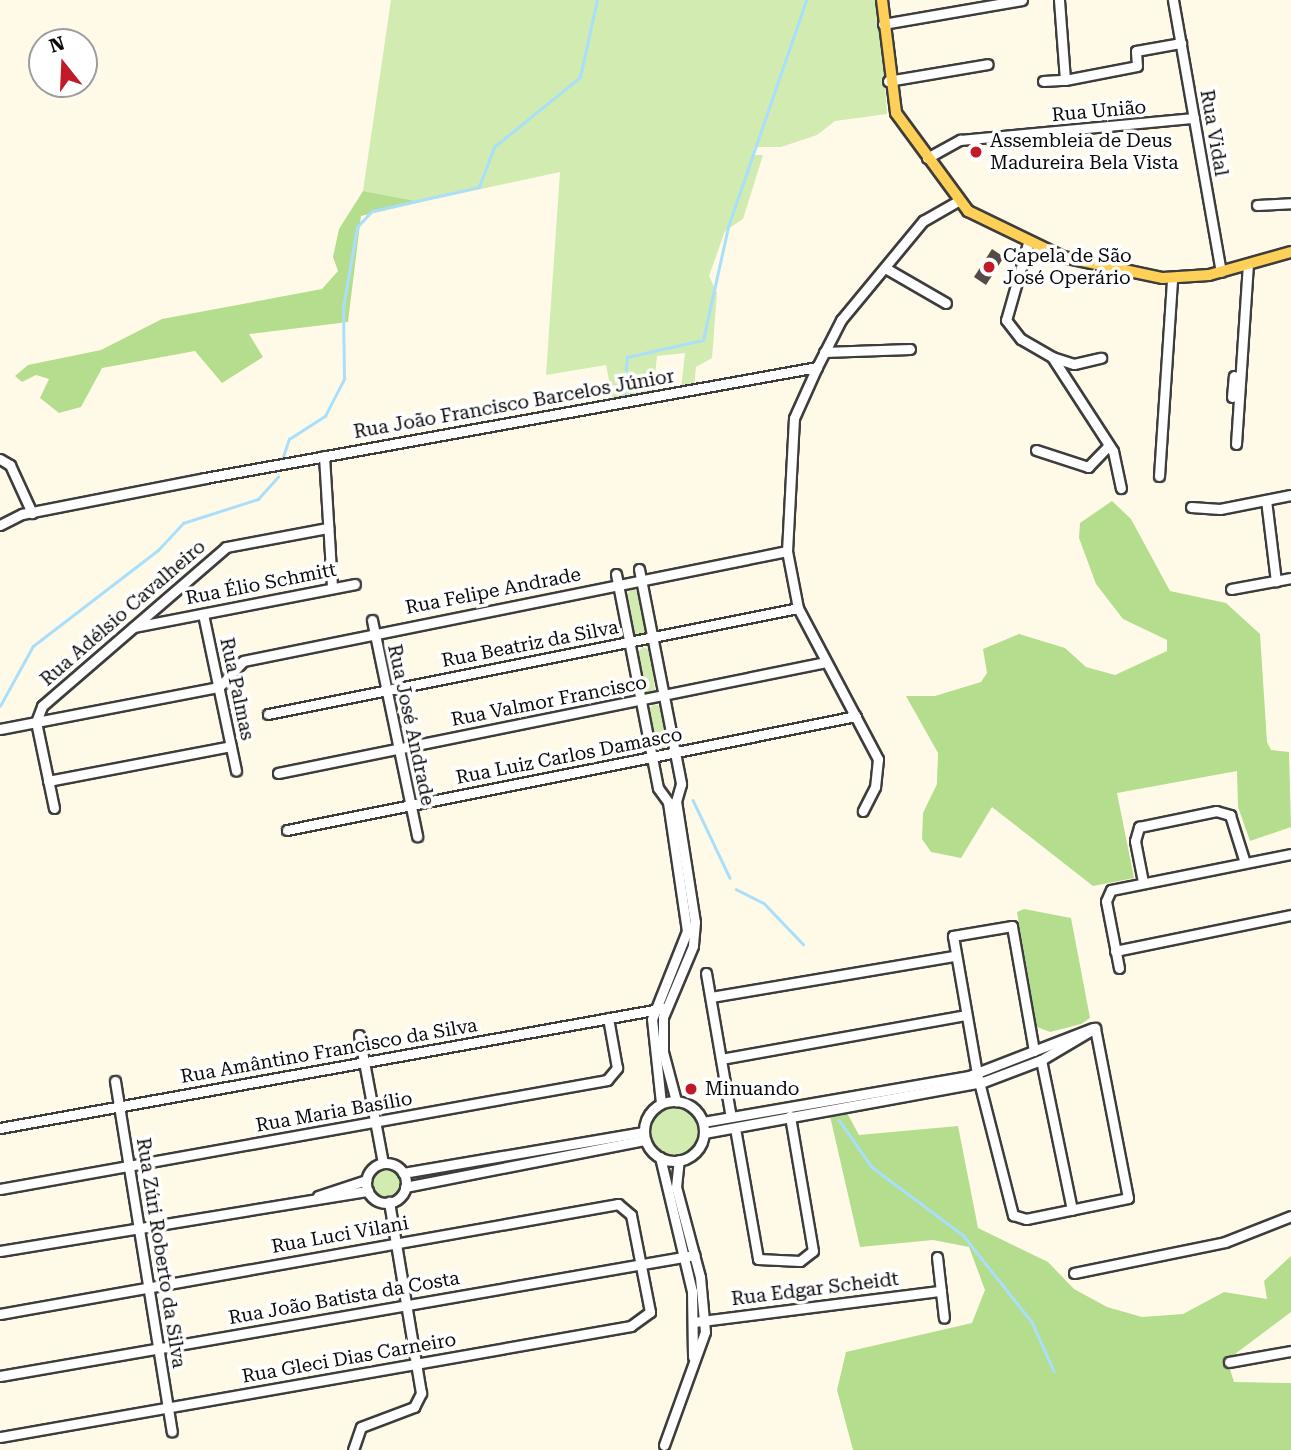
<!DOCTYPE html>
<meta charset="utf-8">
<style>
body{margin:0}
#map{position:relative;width:1291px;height:1450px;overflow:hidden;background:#fffae8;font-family:"Roboto Serif",serif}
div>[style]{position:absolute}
.green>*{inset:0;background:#d1ebb0}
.round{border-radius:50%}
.forest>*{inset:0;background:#b4dd8e}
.stream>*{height:2.5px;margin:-1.25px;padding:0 1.25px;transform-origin:1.25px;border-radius:1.25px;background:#a9dffa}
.building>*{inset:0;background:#544b46}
.roads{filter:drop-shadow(2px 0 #3d3d3d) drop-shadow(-2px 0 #3d3d3d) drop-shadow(0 2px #3d3d3d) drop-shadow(0 -2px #3d3d3d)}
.minor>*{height:9px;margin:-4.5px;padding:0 4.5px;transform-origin:4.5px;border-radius:4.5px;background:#fff}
.minor>.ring{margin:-4.5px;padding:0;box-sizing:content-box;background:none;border:9px solid #fff;border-radius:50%}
.major>*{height:10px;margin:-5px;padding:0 5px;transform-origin:5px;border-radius:5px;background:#ffd058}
.dots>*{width:19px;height:19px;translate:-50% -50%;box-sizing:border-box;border:4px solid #fff;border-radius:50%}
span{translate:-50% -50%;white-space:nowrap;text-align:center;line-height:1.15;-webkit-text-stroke:7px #fff;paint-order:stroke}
.street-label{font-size:19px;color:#0a0a0a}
.poi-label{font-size:19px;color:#0a0a0a}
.left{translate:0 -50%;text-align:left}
.north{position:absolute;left:28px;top:28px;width:70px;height:70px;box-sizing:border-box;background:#fff;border:2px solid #9d9d9d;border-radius:50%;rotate:342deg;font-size:19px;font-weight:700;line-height:28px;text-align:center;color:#0a0a0a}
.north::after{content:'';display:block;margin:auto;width:24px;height:32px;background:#c11b2a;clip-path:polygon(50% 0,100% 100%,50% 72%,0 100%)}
</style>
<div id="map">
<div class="green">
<i style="clip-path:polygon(391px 0,879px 0,887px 114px,835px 121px,817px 135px,781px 147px,754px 147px,753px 155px,763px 155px,743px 219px,725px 231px,709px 276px,717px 293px,712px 358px,696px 367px,694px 386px,681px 389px,685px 353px,657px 356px,653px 393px,613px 401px,606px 365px,546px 375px,560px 172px,421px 202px,363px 191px)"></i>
<i style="clip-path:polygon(632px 589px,640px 592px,648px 630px,644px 636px,633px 634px,625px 596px)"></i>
<i style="clip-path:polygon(643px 647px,651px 650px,655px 694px,645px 692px,636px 654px)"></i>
<i style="clip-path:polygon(654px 704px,662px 707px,666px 752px,656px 749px,647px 711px)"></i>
<i class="round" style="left:648px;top:1105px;width:50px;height:50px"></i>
<i class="round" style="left:369px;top:1166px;width:32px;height:32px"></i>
</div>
<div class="forest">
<i style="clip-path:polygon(363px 191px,421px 202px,361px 216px,348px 322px,249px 334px,263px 357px,222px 383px,195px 351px,102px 368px,81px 407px,59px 413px,40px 398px,49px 379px,36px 375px,22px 382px,15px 376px,28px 365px,101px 350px,162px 319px,322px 289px,338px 271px,333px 257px,339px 229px)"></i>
<i style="clip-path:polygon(1112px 501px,1131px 519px,1170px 591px,1226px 603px,1260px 634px,1267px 742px,1271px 750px,1289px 752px,1291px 827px,1250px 841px,1238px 807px,1237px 771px,1117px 793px,1134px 878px,1093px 886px,992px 807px,961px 858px,931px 852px,922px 839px,923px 813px,937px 784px,938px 753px,906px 696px,935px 696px,981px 682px,987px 673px,983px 649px,1019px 634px,1065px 648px,1086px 667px,1115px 675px,1167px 651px,1167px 640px,1123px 619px,1096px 584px,1079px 538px,1080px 523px)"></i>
<i style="clip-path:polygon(1024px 909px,1071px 918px,1090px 1018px,1081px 1024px,1050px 1032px,1037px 1027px,1017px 912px)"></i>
<i style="clip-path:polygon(847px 1113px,859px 1135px,958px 1126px,978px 1228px,1048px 1262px,1074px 1289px,1107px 1307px,1142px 1317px,1183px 1314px,1224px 1292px,1267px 1299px,1264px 1281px,1291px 1256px,1291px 1312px,1227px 1360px,1234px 1382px,1291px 1383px,1291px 1450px,853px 1450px,837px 1390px,846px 1352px,972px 1323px,985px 1290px,969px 1247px,933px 1240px,860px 1247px,830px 1116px)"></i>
</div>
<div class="stream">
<i style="left:623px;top:399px;width:42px;rotate:-84.6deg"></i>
<i style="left:627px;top:357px;width:78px;rotate:-12.6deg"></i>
<i style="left:703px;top:340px;width:116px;rotate:-77.5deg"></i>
<i style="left:728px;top:227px;width:240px;rotate:-71deg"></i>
<i style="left:282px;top:460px;width:22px;rotate:-72deg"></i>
<i style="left:289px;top:439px;width:43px;rotate:-32.6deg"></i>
<i style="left:325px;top:416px;width:42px;rotate:-62.8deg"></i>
<i style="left:344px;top:379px;width:71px;rotate:-90.8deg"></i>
<i style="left:343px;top:308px;width:82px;rotate:-80.2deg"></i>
<i style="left:357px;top:227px;width:22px;rotate:-47deg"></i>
<i style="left:372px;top:211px;width:110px;rotate:-12.6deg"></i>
<i style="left:479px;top:187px;width:43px;rotate:-69.4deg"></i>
<i style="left:494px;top:147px;width:111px;rotate:-39.1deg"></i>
<i style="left:580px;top:77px;width:79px;rotate:-77.6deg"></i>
<i style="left:0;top:706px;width:68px;rotate:-61.2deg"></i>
<i style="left:33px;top:646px;width:158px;rotate:-37.5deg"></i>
<i style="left:158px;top:550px;width:37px;rotate:-47deg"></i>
<i style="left:183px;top:523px;width:79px;rotate:-17.7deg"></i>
<i style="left:258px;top:499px;width:30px;rotate:-48deg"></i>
<i style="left:693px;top:800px;width:86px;rotate:64.6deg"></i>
<i style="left:736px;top:889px;width:31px;rotate:27deg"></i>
<i style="left:764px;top:903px;width:57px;rotate:46.4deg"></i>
<i style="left:839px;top:1120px;width:57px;rotate:54.9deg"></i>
<i style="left:872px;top:1167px;width:114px;rotate:36.8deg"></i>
<i style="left:963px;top:1235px;width:111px;rotate:51.6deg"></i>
<i style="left:1032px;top:1322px;width:54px;rotate:65.8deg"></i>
</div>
<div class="building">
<i style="clip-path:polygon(992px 249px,1004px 257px,986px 285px,974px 277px)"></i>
</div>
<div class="roads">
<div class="minor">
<i style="left:1059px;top:0;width:80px;rotate:85.7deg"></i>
<i style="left:1065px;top:80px;width:73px;rotate:-11deg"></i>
<i style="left:1137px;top:66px;width:15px;rotate:-94deg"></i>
<i style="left:1136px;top:51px;width:46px;rotate:-10.1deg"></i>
<i style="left:1173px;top:0;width:276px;rotate:80deg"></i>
<i style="left:883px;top:24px;width:141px;rotate:-9.8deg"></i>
<i style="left:888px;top:81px;width:101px;rotate:-9.6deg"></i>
<i style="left:1043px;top:81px;width:22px;rotate:-3deg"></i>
<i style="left:927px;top:158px;width:38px;rotate:-29deg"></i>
<i style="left:960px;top:140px;width:235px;rotate:-5.4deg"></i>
<i style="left:1257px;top:205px;width:34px;rotate:-3deg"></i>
<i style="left:1028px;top:243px;width:80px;rotate:105.9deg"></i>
<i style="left:1006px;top:320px;width:24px;rotate:52deg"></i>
<i style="left:1021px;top:339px;width:36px;rotate:30deg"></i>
<i style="left:1052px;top:357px;width:112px;rotate:57deg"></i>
<i style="left:1113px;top:451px;width:38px;rotate:78deg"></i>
<i style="left:887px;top:269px;width:68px;rotate:30deg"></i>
<i style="left:824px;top:352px;width:86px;rotate:-2deg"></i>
<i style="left:1052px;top:357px;width:23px;rotate:18deg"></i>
<i style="left:1074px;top:364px;width:28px;rotate:-13deg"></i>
<i style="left:817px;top:367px;width:56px;rotate:114.3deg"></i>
<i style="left:794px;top:418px;width:133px;rotate:93deg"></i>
<i style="left:787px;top:551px;width:58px;rotate:79.1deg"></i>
<i style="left:798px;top:608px;width:171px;rotate:62.1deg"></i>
<i style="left:878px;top:759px;width:28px;rotate:96deg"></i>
<i style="left:875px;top:787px;width:27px;rotate:117deg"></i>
<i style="left:1232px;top:397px;width:21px;rotate:-85deg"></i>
<i style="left:1236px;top:444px;width:180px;rotate:-86.2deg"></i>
<i style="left:1036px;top:450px;width:55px;rotate:18.1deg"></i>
<i style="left:1088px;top:467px;width:29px;rotate:-46deg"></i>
<i style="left:324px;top:456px;width:132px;rotate:86.5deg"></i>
<i style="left:0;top:459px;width:12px;rotate:31deg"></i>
<i style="left:10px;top:465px;width:53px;rotate:65.4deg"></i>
<i style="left:1159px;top:476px;width:197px;rotate:-86.2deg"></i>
<i style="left:1266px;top:500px;width:82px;rotate:83deg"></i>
<i style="left:1191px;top:507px;width:29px;rotate:4deg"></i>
<i style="left:1220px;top:509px;width:72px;rotate:-11.2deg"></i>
<i style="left:0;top:525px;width:25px;rotate:-27deg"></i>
<i style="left:22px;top:514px;width:187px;rotate:-11.1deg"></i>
<i style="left:205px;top:478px;width:622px;rotate:-10.28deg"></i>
<i style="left:817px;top:367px;width:53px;rotate:-62.9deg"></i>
<i style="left:841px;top:320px;width:129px;rotate:-50.4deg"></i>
<i style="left:923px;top:221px;width:40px;rotate:-29.7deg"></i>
<i style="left:639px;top:569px;width:219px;rotate:78.9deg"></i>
<i style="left:681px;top:784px;width:18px;rotate:106deg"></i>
<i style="left:616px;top:574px;width:218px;rotate:78.9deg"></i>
<i style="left:658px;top:788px;width:17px;rotate:54deg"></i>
<i style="left:1231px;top:589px;width:61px;rotate:-10.4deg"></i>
<i style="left:203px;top:614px;width:160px;rotate:78.1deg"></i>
<i style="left:372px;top:620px;width:221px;rotate:78.2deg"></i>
<i style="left:134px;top:627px;width:225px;rotate:-11deg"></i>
<i style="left:268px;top:714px;width:540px;rotate:-11.31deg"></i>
<i style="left:0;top:729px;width:223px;rotate:-10.9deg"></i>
<i style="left:219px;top:687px;width:35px;rotate:-47deg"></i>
<i style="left:243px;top:661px;width:555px;rotate:-11.43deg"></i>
<i style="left:278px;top:773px;width:559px;rotate:-11.45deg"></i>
<i style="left:48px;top:781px;width:186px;rotate:-10.8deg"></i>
<i style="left:676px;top:801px;width:122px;rotate:81.1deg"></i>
<i style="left:695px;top:922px;width:24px;rotate:95deg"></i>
<i style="left:693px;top:946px;width:77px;rotate:112.9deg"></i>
<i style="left:663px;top:1017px;width:35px;rotate:90deg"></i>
<i style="left:663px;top:1052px;width:51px;rotate:75.1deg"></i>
<i style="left:54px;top:808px;width:88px;rotate:-101.8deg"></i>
<i style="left:36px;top:722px;width:17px;rotate:-69deg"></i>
<i style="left:42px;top:706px;width:243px;rotate:-40.8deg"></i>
<i style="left:226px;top:547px;width:104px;rotate:-10.6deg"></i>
<i style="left:287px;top:830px;width:580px;rotate:-11.33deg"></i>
<i style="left:1143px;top:882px;width:42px;rotate:-101deg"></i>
<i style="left:1135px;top:841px;width:15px;rotate:-74deg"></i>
<i style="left:1139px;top:827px;width:79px;rotate:-11.7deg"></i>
<i style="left:1216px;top:811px;width:15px;rotate:16deg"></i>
<i style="left:1230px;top:815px;width:50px;rotate:72.6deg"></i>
<i style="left:1115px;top:951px;width:180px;rotate:-11.6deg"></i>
<i style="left:1119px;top:968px;width:68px;rotate:-101deg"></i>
<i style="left:1106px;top:901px;width:12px;rotate:-66deg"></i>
<i style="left:1111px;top:890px;width:184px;rotate:-11.3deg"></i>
<i style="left:706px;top:973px;width:146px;rotate:80.2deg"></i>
<i style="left:711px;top:997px;width:246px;rotate:-9.6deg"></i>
<i style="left:359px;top:1035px;width:130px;rotate:79.4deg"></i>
<i style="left:1034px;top:1051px;width:127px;rotate:-100deg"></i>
<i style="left:1012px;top:926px;width:60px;rotate:170.4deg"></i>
<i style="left:953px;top:936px;width:140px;rotate:80.1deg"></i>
<i style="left:977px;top:1074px;width:146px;rotate:75.7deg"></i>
<i style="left:1013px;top:1215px;width:14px;rotate:17deg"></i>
<i style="left:1026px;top:1219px;width:104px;rotate:-11.6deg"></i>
<i style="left:1128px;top:1198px;width:173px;rotate:-101deg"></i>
<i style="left:721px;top:1059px;width:248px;rotate:-10.2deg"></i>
<i style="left:1041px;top:1060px;width:153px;rotate:78.3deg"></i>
<i style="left:115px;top:1081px;width:355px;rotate:80.8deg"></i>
<i class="ring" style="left:644px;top:1101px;width:51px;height:51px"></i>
<i style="left:661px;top:1103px;width:84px;rotate:-96.1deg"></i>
<i style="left:652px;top:1019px;width:95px;rotate:-68.3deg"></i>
<i style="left:687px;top:931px;width:130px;rotate:-98.4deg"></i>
<i style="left:703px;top:1122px;width:270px;rotate:-9.8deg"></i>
<i style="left:969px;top:1076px;width:133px;rotate:-21.2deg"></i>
<i style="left:0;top:1128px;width:676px;rotate:-10.23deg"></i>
<i style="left:735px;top:1128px;width:133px;rotate:80deg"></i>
<i style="left:758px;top:1259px;width:42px;rotate:2.7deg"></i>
<i style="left:800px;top:1261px;width:16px;rotate:-38deg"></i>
<i style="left:813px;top:1251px;width:137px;rotate:-99.7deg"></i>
<i style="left:704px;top:1133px;width:284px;rotate:-10.4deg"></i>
<i style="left:983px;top:1082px;width:62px;rotate:-20.8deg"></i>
<i style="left:1041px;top:1060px;width:63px;rotate:-30.7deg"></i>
<i style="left:660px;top:1157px;width:138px;rotate:76.6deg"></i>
<i style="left:692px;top:1291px;width:66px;rotate:89.1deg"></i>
<i class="ring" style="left:366px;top:1163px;width:31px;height:31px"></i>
<i style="left:403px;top:1173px;width:244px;rotate:-9.7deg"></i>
<i style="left:405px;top:1187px;width:245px;rotate:-11.1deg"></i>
<i style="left:0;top:1189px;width:617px;rotate:-10.18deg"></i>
<i style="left:607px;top:1080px;width:16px;rotate:-50deg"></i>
<i style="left:617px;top:1068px;width:51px;rotate:-100.2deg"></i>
<i style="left:318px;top:1196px;width:51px;rotate:-18.4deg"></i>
<i style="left:0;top:1251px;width:373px;rotate:-9.3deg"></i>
<i style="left:937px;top:1257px;width:61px;rotate:83.5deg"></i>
<i style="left:1074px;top:1273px;width:154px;rotate:-11.6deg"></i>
<i style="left:1225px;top:1242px;width:71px;rotate:-21.5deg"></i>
<i style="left:0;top:1314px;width:628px;rotate:-10.09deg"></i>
<i style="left:618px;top:1204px;width:17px;rotate:40deg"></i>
<i style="left:631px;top:1215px;width:99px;rotate:78.9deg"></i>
<i style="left:650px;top:1312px;width:24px;rotate:144deg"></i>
<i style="left:631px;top:1326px;width:641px;rotate:170.02deg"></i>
<i style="left:694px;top:1322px;width:249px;rotate:-7.2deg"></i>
<i style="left:1229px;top:1362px;width:63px;rotate:-10.1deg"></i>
<i style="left:0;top:1376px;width:705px;rotate:-9.88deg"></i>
<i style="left:664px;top:1445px;width:120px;rotate:-70.1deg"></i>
<i style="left:705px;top:1332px;width:55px;rotate:-95.2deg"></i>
<i style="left:700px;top:1277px;width:93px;rotate:-104.9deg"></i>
<i style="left:676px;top:1187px;width:27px;rotate:-84deg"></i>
<i style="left:353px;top:1450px;width:24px;rotate:-71deg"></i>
<i style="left:361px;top:1427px;width:57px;rotate:-20.7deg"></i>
<i style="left:414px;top:1407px;width:16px;rotate:-63deg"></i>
<i style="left:421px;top:1393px;width:194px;rotate:-99.5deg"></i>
</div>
<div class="major">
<i style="left:882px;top:0;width:114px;rotate:82.9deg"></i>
<i style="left:896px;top:113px;width:122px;rotate:53.7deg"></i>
<i style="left:968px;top:211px;width:106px;rotate:25.8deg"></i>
<i style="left:1063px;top:257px;width:102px;rotate:11.9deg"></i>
<i style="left:1163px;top:278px;width:46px;rotate:-3.7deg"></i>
<i style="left:1209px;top:275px;width:85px;rotate:-15.7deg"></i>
</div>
</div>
<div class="dots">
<i style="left:976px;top:152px;background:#c11b2a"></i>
<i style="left:989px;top:267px;background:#c11b2a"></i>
<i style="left:691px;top:1089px;background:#c11b2a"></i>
</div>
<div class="street-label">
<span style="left:1099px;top:111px;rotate:-5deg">Rua União</span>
<span style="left:1214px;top:133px;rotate:80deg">Rua Vidal</span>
<span style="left:514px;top:404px;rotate:-10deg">Rua João Francisco Barcelos Júnior</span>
<span style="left:261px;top:584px;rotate:-11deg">Rua Élio Schmitt</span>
<span style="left:493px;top:591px;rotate:-11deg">Rua Felipe Andrade</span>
<span style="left:123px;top:613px;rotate:-41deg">Rua Adélsio Cavalheiro</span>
<span style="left:530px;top:644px;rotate:-11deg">Rua Beatriz da Silva</span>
<span style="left:237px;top:689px;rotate:78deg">Rua Palmas</span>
<span style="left:549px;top:701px;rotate:-11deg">Rua Valmor Francisco</span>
<span style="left:411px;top:725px;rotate:78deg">Rua José Andrade</span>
<span style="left:569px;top:756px;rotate:-11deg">Rua Luiz Carlos Damasco</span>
<span style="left:329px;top:1051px;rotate:-10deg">Rua Amântino Francisco da Silva</span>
<span style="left:334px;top:1112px;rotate:-10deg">Rua Maria Basílio</span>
<span style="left:340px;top:1235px;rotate:-10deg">Rua Luci Vilani</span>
<span style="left:161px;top:1253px;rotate:81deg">Rua Zúri Roberto da Silva</span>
<span style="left:815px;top:1289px;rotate:-7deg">Rua Edgar Scheidt</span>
<span style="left:344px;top:1298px;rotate:-10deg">Rua João Batista da Costa</span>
<span style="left:349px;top:1358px;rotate:-10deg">Rua Gleci Dias Carneiro</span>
</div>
<div class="poi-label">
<span class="left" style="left:990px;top:152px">Assembleia de Deus<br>Madureira Bela Vista</span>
<span class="left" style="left:1003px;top:267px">Capela de São<br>José Operário</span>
<span class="left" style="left:705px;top:1089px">Minuando</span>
</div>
<div class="north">N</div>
</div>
